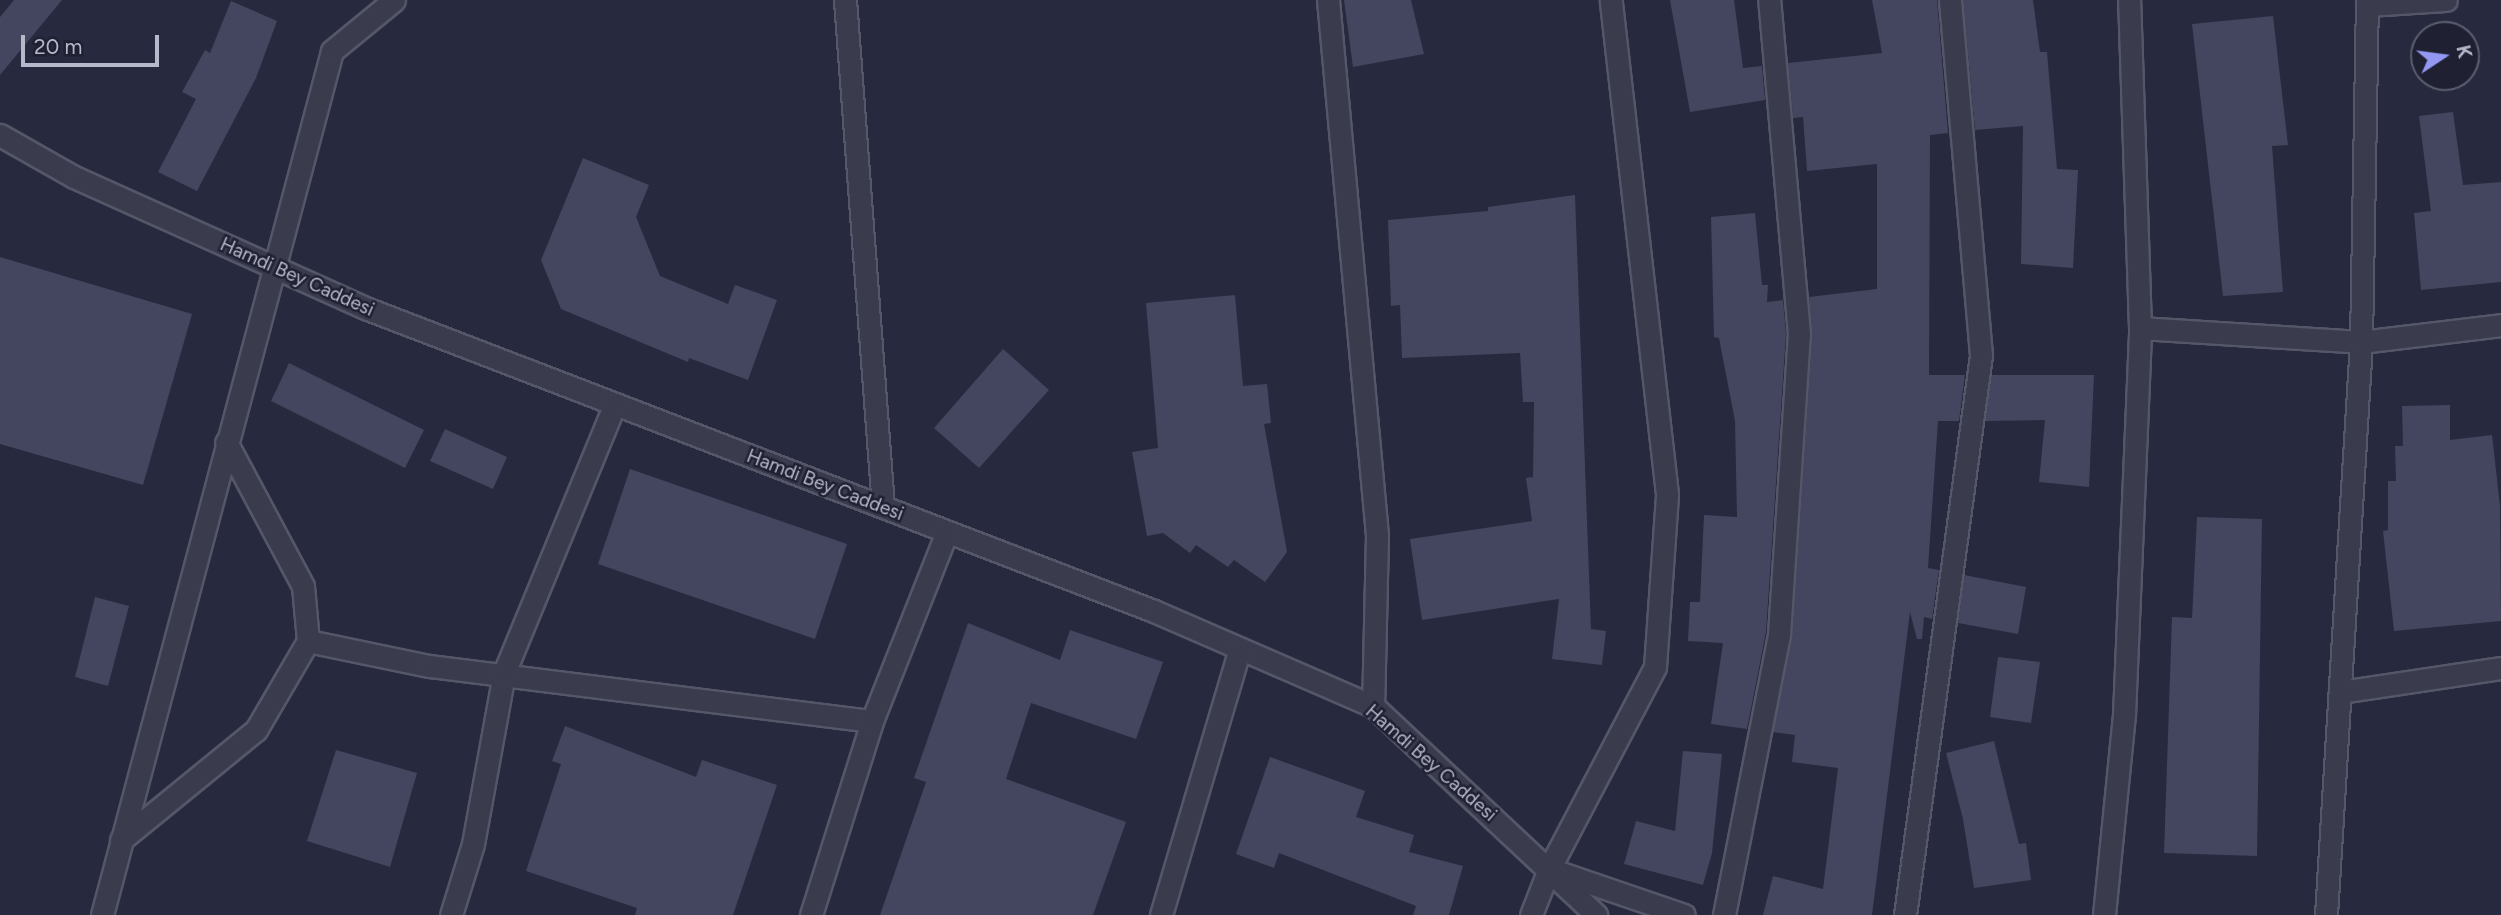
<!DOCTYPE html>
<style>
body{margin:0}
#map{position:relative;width:2501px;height:915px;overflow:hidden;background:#27293e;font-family:Figtree,sans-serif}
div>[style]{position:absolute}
.building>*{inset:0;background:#43465e}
.roads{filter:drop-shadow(2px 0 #555769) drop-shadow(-2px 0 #555769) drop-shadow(0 2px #555769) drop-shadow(0 -2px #555769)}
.street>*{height:21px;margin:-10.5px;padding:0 10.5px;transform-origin:10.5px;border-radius:10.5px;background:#3a3c4e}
span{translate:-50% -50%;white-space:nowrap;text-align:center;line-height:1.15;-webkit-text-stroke:5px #1f2133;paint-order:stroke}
.street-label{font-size:19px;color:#b7b8c9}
.north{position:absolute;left:2410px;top:21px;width:70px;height:70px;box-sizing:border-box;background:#1f2133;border:2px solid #5c5d6f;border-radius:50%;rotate:77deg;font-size:19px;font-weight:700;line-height:28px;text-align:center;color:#b7b8c9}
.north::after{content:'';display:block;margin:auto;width:24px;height:32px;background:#9399f2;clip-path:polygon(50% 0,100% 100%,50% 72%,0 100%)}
.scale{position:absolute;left:21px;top:35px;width:138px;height:32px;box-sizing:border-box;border:4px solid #b7b8c9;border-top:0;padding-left:9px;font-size:21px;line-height:24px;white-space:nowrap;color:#b7b8c9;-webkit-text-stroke:5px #1f2133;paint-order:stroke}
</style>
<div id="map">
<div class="building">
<i style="clip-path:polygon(14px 0,62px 0,0 75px,0 17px)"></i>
<i style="clip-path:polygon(1344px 0,1411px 0,1424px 54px,1353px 67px)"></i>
<i style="clip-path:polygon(1670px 0,1734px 0,1743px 68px,1762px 66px,1765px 100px,1690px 112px)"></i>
<i style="clip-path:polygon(1872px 0,1937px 0,1948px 133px,1930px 135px,1929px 375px,1965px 375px,1959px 421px,1938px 421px,1928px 568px,1939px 570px,1932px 619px,1924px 617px,1922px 639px,1917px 639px,1910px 612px,1872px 915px,1763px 915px,1773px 876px,1823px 889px,1838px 768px,1792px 762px,1795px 735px,1773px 732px,1792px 635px,1812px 335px,1809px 297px,1877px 289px,1877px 164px,1807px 171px,1803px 117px,1793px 118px,1788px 63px,1882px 53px)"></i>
<i style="clip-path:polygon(1963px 0,2033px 0,2040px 52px,2047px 52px,2057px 169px,2078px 170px,2073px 268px,2021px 264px,2023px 126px,1975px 130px)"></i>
<i style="clip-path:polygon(231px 1px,277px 21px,256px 78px,197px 191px,158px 172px,196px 99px,182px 92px,205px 50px,210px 53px)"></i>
<i style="clip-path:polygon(2273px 16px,2288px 145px,2272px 146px,2283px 292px,2223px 296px,2192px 24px)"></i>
<i style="clip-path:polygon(2453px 112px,2463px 185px,2501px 182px,2501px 282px,2421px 290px,2414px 213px,2431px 211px,2419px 116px)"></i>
<i style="clip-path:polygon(583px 158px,649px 185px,636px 217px,660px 276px,728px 304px,735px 285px,777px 300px,748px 380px,689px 358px,688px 362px,561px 309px,541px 260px)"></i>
<i style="clip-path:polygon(1575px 195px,1591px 629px,1606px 631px,1602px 665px,1552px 659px,1559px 599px,1422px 620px,1410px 539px,1532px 521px,1526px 478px,1533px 477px,1534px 402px,1523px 402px,1520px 353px,1402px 358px,1400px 305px,1391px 306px,1388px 220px,1488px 211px,1488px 207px)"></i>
<i style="clip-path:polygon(1755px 213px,1762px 285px,1768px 285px,1767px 302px,1783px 300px,1786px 334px,1766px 632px,1747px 729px,1711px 724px,1723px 643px,1688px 641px,1690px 602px,1700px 602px,1704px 515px,1737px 517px,1735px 421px,1719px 338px,1714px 337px,1711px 217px)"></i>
<i style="clip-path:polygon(0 257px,192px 314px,143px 485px,0 444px)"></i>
<i style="clip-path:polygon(1235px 295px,1243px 386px,1267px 384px,1271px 423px,1264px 424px,1287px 552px,1265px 582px,1234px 560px,1228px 567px,1196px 545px,1190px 553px,1163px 533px,1147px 536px,1132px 452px,1158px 448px,1146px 303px)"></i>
<i style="clip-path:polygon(1003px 349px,1049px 390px,979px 468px,934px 428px)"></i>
<i style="clip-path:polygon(289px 363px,424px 430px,405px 468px,271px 401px)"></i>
<i style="clip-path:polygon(1991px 375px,2094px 375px,2089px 487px,2039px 482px,2045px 420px,1985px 421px)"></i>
<i style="clip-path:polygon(2450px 405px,2450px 440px,2492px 435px,2500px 506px,2501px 621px,2394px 631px,2383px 531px,2388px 530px,2388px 481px,2396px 481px,2395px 446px,2403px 446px,2402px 406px)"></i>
<i style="clip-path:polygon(445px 429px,507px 457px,493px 489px,430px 461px)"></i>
<i style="clip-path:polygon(630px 469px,847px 544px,815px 639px,598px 564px)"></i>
<i style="clip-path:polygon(2197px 517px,2262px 519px,2257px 856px,2164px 853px,2172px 617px,2192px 618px)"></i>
<i style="clip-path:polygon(1964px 575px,2026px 587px,2018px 634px,1958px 623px)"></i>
<i style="clip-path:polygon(95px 597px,129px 606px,108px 686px,75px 677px)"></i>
<i style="clip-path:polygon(968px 623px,1060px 660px,1070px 630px,1163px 662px,1136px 739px,1031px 703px,1006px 779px,1126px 822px,1093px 915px,880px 915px,926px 782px,914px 778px)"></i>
<i style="clip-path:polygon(1998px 657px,2040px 662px,2031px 723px,1990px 717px)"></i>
<i style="clip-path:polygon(565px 726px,696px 777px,702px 760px,777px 785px,733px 915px,635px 915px,637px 908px,526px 871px,561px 764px,552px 761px)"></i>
<i style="clip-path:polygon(1994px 741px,2019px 844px,2026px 843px,2031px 880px,1974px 888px,1963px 819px,1946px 753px)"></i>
<i style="clip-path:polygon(336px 750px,417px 773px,390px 867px,307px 841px)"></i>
<i style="clip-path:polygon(1683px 751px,1722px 754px,1712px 853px,1703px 885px,1624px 864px,1636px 821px,1675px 831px)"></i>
<i style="clip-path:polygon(1270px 757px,1365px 791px,1356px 817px,1414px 835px,1409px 852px,1463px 866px,1449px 915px,1413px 915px,1416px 906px,1279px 853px,1274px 868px,1236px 854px)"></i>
</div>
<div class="roads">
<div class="street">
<i style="left:845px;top:0;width:508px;rotate:85.71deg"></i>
<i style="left:1328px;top:0;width:537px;rotate:84.77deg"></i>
<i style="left:1377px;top:535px;width:171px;rotate:91.3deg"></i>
<i style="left:2367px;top:5px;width:79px;rotate:-3.6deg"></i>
<i style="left:0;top:135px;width:85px;rotate:29.6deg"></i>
<i style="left:74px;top:177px;width:322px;rotate:24.2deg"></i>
<i style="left:368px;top:309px;width:842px;rotate:21.02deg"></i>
<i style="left:1154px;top:611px;width:239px;rotate:23.5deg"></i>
<i style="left:1373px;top:706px;width:306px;rotate:43.1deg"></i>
<i style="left:2140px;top:328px;width:221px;rotate:3.6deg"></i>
<i style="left:2361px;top:342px;width:141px;rotate:-6.9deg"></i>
<i style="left:308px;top:641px;width:124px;rotate:11.7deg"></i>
<i style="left:429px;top:666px;width:446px;rotate:7.1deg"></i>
<i style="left:2340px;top:692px;width:163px;rotate:-8.5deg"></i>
<i style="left:121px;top:840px;width:174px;rotate:-39.2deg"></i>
<i style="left:256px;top:730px;width:103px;rotate:-59.7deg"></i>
<i style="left:308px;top:641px;width:55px;rotate:-95.2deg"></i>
<i style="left:303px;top:586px;width:163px;rotate:-118.1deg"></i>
<i style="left:1555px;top:871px;width:136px;rotate:18.8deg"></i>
<i style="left:102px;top:915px;width:894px;rotate:-75.09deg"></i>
<i style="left:332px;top:51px;width:80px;rotate:-39.4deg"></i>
<i style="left:451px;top:915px;width:74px;rotate:-72.8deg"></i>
<i style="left:473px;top:844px;width:174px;rotate:-79.7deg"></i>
<i style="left:504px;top:673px;width:291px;rotate:-67.6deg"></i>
<i style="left:811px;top:915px;width:203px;rotate:-72.5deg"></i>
<i style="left:872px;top:721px;width:203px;rotate:-68.4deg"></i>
<i style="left:1161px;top:915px;width:277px;rotate:-73.5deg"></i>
<i style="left:1531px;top:915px;width:49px;rotate:-68.6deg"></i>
<i style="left:1549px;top:869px;width:228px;rotate:-62.3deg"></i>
<i style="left:1655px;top:667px;width:173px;rotate:-86deg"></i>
<i style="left:1667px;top:494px;width:497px;rotate:-96.5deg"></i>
<i style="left:1724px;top:915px;width:286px;rotate:-78.9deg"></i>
<i style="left:1779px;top:634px;width:301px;rotate:-86.2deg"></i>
<i style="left:1799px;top:334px;width:335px;rotate:-95.1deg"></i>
<i style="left:1905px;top:915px;width:565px;rotate:-82.27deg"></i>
<i style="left:1981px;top:355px;width:356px;rotate:-95deg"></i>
<i style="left:2104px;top:915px;width:201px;rotate:-84.3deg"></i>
<i style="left:2124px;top:715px;width:387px;rotate:-87.6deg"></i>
<i style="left:2140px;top:328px;width:328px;rotate:-91.9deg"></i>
<i style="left:2326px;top:915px;width:574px;rotate:-86.5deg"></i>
<i style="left:2361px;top:342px;width:342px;rotate:-89deg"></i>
</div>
</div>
<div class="street-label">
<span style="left:297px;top:277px;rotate:24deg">Hamdi Bey Caddesi</span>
<span style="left:825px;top:485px;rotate:21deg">Hamdi Bey Caddesi</span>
<span style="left:1431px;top:763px;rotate:41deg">Hamdi Bey Caddesi</span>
</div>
<div class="north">K</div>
<div class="scale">20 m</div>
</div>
